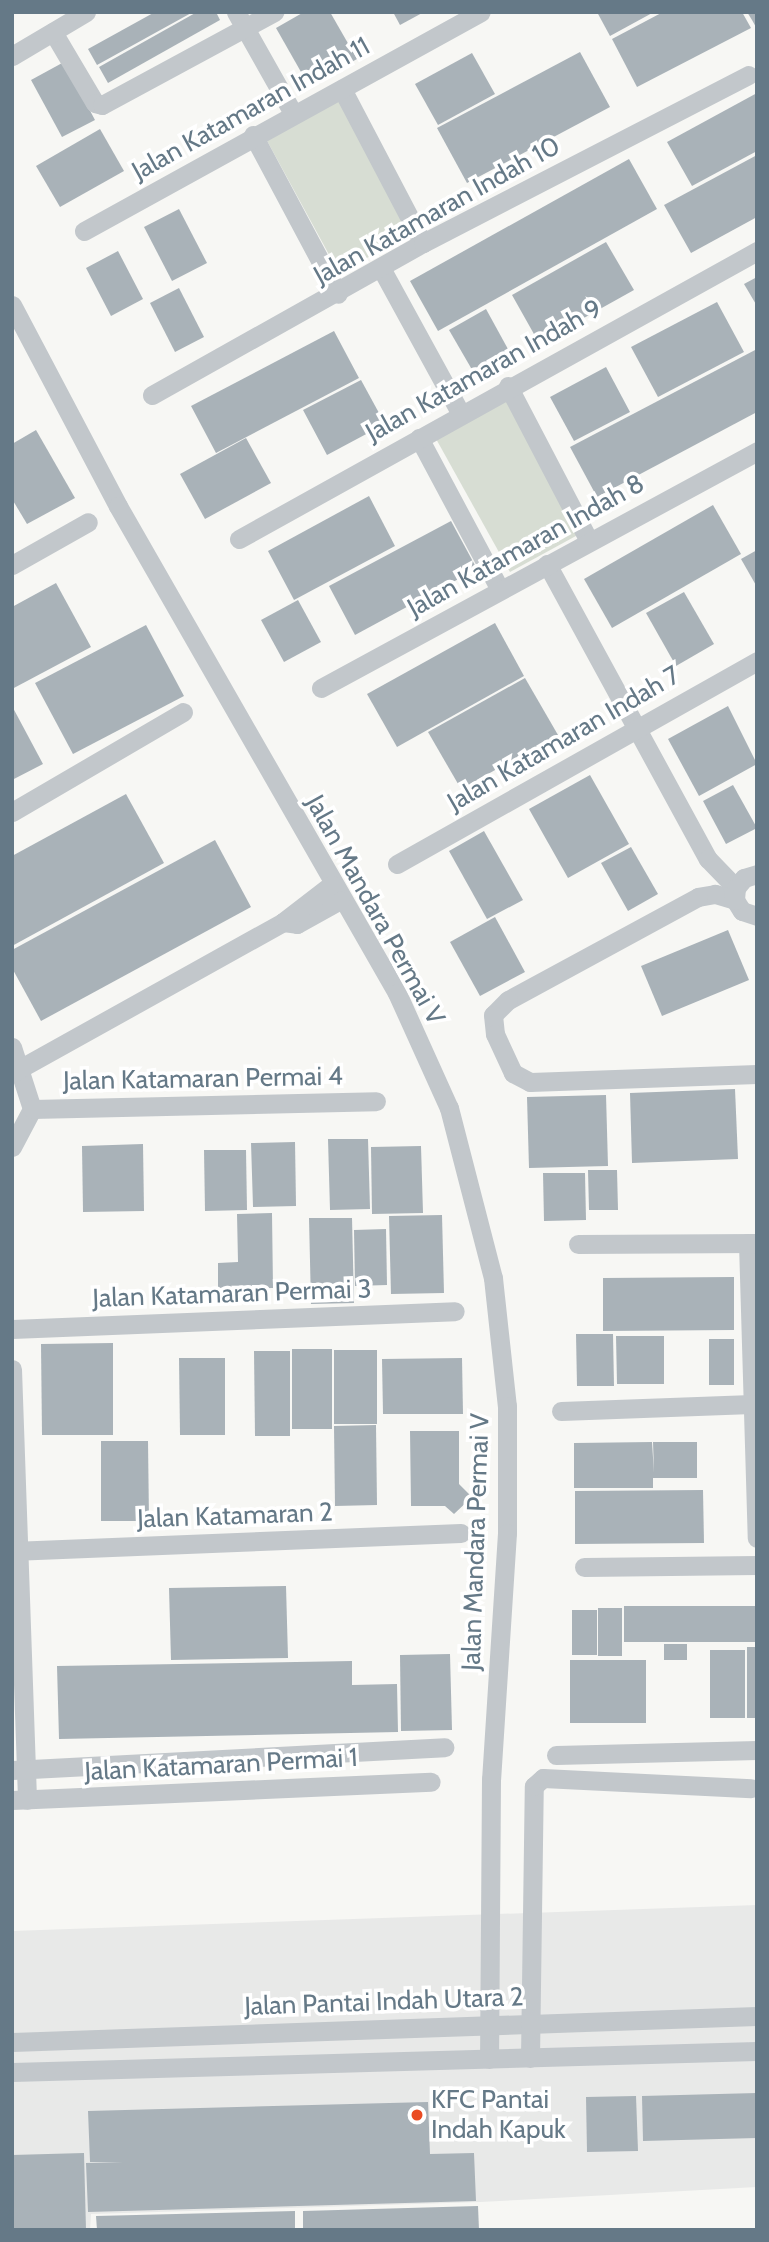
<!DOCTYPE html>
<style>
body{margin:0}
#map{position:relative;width:769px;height:2242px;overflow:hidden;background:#f7f7f4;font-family:Cabin,sans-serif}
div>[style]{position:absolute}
.built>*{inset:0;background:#e8e9e8}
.green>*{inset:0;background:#d7ddd3}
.building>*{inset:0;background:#a9b2b8}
.minor>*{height:19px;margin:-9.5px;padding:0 9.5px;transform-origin:9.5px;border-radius:9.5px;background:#c2c7cb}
.dots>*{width:19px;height:19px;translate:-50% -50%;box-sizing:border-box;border:4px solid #fff;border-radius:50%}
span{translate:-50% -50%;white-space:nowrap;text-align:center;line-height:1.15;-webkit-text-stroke:7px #fff;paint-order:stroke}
.street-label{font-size:26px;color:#657987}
.poi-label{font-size:26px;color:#657987}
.left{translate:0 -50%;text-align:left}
.frame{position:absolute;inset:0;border:14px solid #657987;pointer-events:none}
</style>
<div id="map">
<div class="built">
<i style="clip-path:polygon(757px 1905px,757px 2187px,480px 2202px,91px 2214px,90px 2230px,12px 2230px,12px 1931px)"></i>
</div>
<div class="green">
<i style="clip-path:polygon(341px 96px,415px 232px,339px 273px,265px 137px)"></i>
<i style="clip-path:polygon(510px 395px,585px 531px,510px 572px,435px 437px)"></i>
</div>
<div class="building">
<i style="clip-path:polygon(155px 12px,193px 12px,97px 65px,88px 49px)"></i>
<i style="clip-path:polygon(197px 12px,216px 12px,220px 20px,108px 83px,99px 67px)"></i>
<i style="clip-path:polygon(304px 12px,330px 12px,357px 59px,309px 86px,276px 28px)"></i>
<i style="clip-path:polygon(393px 12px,424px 12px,400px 25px)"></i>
<i style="clip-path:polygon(597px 12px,654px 12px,610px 36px)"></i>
<i style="clip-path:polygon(663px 12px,742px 12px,751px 28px,637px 87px,612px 39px)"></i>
<i style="clip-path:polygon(747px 12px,757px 12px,757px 29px,752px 20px)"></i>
<i style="clip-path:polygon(580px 52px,610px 107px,467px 183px,437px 128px)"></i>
<i style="clip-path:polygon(472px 53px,495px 94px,438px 125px,415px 84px)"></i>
<i style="clip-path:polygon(64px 62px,95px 120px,62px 137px,31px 80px)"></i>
<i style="clip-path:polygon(757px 93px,757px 151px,692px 186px,667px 142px)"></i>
<i style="clip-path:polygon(100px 129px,124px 171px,60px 207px,36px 166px)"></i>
<i style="clip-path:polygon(757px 155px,757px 217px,691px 253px,664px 205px)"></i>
<i style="clip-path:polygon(629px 159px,657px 209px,438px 331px,410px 281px)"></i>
<i style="clip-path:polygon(179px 209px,207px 263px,172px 281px,144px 227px)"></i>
<i style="clip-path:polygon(606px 242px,634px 290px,539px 343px,512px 295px)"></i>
<i style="clip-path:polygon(118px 251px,143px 299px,111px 316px,86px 268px)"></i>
<i style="clip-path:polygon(757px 277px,757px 306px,744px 284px)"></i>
<i style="clip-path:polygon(179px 288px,204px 337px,175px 352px,150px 303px)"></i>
<i style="clip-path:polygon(717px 302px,744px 352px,658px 397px,631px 347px)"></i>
<i style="clip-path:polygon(486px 309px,514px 360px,478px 380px,449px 330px)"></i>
<i style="clip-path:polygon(334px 331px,359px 378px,216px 453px,191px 406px)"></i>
<i style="clip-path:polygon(757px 349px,757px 412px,597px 497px,570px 447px)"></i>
<i style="clip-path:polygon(606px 367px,630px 412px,574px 441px,550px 397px)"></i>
<i style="clip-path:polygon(361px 380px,385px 424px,327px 455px,303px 410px)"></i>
<i style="clip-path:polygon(36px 430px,75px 498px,27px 524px,12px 499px,12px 444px)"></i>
<i style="clip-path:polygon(246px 438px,271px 483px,205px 519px,180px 474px)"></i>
<i style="clip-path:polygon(369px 496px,395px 546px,294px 600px,268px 551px)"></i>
<i style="clip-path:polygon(713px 505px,741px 554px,612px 628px,584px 579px)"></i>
<i style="clip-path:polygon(451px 521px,477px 569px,355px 635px,329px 586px)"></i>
<i style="clip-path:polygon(757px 550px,757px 587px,741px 559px)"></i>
<i style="clip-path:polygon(56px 583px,91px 647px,12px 689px,12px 607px)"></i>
<i style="clip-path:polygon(684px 592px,714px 644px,676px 666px,646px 613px)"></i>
<i style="clip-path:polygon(298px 600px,321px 642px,284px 662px,261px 620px)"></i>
<i style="clip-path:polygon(495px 623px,524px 676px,397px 747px,367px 694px)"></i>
<i style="clip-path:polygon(146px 625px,184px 696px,73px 754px,35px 683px)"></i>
<i style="clip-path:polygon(525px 678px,558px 735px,461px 789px,428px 732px)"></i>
<i style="clip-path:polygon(12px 706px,43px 764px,12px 780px)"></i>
<i style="clip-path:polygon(728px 706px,757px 764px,699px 796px,668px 739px)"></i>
<i style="clip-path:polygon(590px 775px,629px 844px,568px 878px,529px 809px)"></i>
<i style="clip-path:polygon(733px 785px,757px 828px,726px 844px,703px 801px)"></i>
<i style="clip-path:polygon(126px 794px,164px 863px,12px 946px,12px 856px)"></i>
<i style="clip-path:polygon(484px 831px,523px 900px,487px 919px,449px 851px)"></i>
<i style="clip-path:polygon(215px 840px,251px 907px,41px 1021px,12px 968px,12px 950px)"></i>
<i style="clip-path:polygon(631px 847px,658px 894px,628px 911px,601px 863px)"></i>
<i style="clip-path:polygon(495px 917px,525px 972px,480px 996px,450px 942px)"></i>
<i style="clip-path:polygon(728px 930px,749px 980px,662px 1016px,641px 966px)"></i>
<i style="clip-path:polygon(735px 1089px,738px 1159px,632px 1163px,630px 1093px)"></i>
<i style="clip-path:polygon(606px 1095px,608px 1166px,529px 1168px,527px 1097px)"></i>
<i style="clip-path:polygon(328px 1139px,368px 1139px,370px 1209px,330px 1210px)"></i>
<i style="clip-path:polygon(295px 1142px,296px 1206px,253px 1207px,251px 1143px)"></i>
<i style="clip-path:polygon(143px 1144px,144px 1211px,83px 1212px,82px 1146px)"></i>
<i style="clip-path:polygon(421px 1146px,423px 1213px,372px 1214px,371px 1147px)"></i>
<i style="clip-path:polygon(204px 1150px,246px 1150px,247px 1210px,205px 1211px)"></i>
<i style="clip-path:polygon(588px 1170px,617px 1170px,618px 1210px,589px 1210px)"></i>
<i style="clip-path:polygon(543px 1173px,585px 1173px,586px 1220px,544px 1221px)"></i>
<i style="clip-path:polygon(272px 1213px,273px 1288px,218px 1289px,218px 1263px,238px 1262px,237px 1214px)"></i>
<i style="clip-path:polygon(442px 1215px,444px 1293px,391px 1294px,389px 1216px)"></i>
<i style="clip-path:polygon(309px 1218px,352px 1218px,354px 1303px,311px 1304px)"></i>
<i style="clip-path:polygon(386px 1229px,387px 1285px,355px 1286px,354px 1230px)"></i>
<i style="clip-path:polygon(734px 1277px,734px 1330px,603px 1331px,603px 1278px)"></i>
<i style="clip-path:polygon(576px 1334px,613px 1334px,614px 1386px,577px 1386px)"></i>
<i style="clip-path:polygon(616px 1336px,664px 1336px,664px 1384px,617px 1384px)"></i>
<i style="clip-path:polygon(709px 1339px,734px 1339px,734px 1385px,709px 1385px)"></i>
<i style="clip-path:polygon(113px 1343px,113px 1435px,42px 1435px,41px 1344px)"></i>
<i style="clip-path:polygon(292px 1349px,332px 1349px,332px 1429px,292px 1429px)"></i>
<i style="clip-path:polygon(334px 1350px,377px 1350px,377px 1424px,334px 1424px)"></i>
<i style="clip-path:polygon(254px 1351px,290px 1351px,290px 1436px,255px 1436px)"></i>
<i style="clip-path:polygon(179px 1358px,225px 1358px,225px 1435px,180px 1435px)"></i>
<i style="clip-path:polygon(462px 1358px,463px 1414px,383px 1414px,382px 1359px)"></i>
<i style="clip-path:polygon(376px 1425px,377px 1505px,335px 1506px,334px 1426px)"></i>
<i style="clip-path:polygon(410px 1431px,459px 1431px,459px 1484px,472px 1497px,454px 1514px,445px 1506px,411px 1506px)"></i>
<i style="clip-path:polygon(101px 1441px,148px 1441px,149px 1521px,101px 1521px)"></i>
<i style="clip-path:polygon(652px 1442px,654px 1473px,653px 1442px,697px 1442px,697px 1478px,653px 1478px,653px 1488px,574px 1488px,574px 1443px)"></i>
<i style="clip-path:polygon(703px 1490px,704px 1543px,575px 1544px,575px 1491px)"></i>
<i style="clip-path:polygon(286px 1586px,288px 1658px,171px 1660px,169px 1588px)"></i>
<i style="clip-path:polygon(624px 1606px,757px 1606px,757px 1642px,624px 1642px)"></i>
<i style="clip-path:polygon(598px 1608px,622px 1608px,622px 1656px,598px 1656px)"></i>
<i style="clip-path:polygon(572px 1610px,597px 1610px,597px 1655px,572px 1655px)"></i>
<i style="clip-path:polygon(664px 1644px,687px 1644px,687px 1660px,664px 1660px)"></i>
<i style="clip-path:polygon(747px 1647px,757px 1647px,757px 1718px,747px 1718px)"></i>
<i style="clip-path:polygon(710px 1650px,745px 1650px,745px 1718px,710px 1718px)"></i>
<i style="clip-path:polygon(450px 1654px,452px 1730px,401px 1731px,400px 1655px)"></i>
<i style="clip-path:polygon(570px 1660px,646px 1660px,646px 1723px,570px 1723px)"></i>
<i style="clip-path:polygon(352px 1661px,352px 1685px,397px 1684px,398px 1732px,59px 1739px,57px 1666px)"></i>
<i style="clip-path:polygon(757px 2093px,757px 2138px,643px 2141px,642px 2096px)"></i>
<i style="clip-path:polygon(636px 2096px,638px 2151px,587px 2152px,586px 2097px)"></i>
<i style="clip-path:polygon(428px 2102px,430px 2154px,474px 2153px,476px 2201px,88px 2212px,86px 2163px,123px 2162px,90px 2162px,88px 2111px)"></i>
<i style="clip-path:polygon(84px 2153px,86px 2230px,14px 2230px,12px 2155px)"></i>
<i style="clip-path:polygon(478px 2206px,479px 2230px,303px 2230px,303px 2211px)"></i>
<i style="clip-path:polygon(295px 2211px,295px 2230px,97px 2230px,96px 2216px)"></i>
</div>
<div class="minor">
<i style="left:236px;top:12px;width:116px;rotate:60.6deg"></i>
<i style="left:53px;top:32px;width:82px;rotate:59.4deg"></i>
<i style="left:95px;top:103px;width:7px;rotate:16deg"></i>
<i style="left:102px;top:105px;width:196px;rotate:-28.4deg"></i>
<i style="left:12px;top:56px;width:86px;rotate:-30.7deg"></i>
<i style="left:342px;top:89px;width:174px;rotate:62.3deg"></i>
<i style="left:253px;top:135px;width:180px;rotate:61.9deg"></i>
<i style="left:84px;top:231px;width:453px;rotate:-28.9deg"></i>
<i style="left:381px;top:268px;width:166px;rotate:61.3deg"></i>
<i style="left:12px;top:305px;width:227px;rotate:62.2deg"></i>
<i style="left:118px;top:506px;width:561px;rotate:60.19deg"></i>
<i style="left:397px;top:993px;width:126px;rotate:65.7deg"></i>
<i style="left:449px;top:1108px;width:176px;rotate:75.5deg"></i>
<i style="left:493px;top:1278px;width:129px;rotate:83.8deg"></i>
<i style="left:507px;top:1406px;width:127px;rotate:90deg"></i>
<i style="left:507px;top:1533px;width:247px;rotate:93.7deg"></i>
<i style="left:491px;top:1779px;width:280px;rotate:90.4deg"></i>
<i style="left:508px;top:386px;width:175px;rotate:62.4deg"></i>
<i style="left:152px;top:395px;width:311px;rotate:-29.3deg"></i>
<i style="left:423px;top:243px;width:366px;rotate:-27.3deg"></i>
<i style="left:419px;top:438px;width:172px;rotate:61.9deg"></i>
<i style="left:239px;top:539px;width:593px;rotate:-29.07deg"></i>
<i style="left:547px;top:564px;width:336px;rotate:61.4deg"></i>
<i style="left:708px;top:859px;width:40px;rotate:46deg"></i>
<i style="left:12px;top:565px;width:87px;rotate:-29.5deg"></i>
<i style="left:321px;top:688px;width:496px;rotate:-28.5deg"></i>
<i style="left:12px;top:812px;width:198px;rotate:-30.3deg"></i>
<i style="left:397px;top:864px;width:413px;rotate:-29.4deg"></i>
<i style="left:757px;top:874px;width:14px;rotate:163deg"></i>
<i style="left:744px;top:878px;width:13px;rotate:129deg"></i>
<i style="left:736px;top:888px;width:12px;rotate:95deg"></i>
<i style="left:735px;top:900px;width:13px;rotate:58deg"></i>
<i style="left:742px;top:911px;width:16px;rotate:18deg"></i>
<i style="left:735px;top:900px;width:21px;rotate:-163deg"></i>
<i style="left:715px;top:894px;width:17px;rotate:170deg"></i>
<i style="left:698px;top:897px;width:216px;rotate:151.5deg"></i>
<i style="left:508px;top:1000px;width:21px;rotate:135deg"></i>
<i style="left:493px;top:1015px;width:19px;rotate:84deg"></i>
<i style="left:495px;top:1034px;width:43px;rotate:65.2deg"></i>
<i style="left:513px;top:1073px;width:19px;rotate:28deg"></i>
<i style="left:530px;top:1082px;width:227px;rotate:-2deg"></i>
<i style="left:283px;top:922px;width:14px;rotate:8deg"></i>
<i style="left:297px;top:924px;width:49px;rotate:-29.2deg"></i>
<i style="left:12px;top:1047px;width:65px;rotate:72.1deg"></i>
<i style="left:32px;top:1109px;width:43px;rotate:117.8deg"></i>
<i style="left:12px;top:1073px;width:310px;rotate:-29.1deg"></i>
<i style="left:283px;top:922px;width:61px;rotate:-37.6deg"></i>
<i style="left:32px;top:1109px;width:344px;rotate:-1.3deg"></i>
<i style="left:748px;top:1243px;width:295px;rotate:88.3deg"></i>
<i style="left:578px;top:1244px;width:179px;rotate:-0.3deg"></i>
<i style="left:12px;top:1329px;width:443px;rotate:-2.3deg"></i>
<i style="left:12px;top:1369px;width:431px;rotate:88deg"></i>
<i style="left:561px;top:1411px;width:191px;rotate:-2.1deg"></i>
<i style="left:12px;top:1551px;width:449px;rotate:-2.3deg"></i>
<i style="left:584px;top:1567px;width:173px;rotate:-0.7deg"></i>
<i style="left:556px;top:1755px;width:201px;rotate:-1.4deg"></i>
<i style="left:12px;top:1770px;width:433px;rotate:-3deg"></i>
<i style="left:12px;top:1800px;width:419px;rotate:-2.5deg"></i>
<i style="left:12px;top:2042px;width:745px;rotate:-2deg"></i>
<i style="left:530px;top:2058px;width:272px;rotate:-89.2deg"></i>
<i style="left:534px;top:1786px;width:12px;rotate:-42deg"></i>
<i style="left:543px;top:1778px;width:208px;rotate:2.8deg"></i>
<i style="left:12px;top:2072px;width:745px;rotate:-1.61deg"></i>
</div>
<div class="dots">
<i style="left:417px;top:2115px;background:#ea4b22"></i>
</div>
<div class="street-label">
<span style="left:251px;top:109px;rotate:-29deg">Jalan Katamaran Indah 11</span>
<span style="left:437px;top:211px;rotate:-29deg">Jalan Katamaran Indah 10</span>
<span style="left:484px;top:371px;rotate:-29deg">Jalan Katamaran Indah 9</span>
<span style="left:526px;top:546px;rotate:-29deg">Jalan Katamaran Indah 8</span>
<span style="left:564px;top:739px;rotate:-30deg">Jalan Katamaran Indah 7</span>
<span style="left:375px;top:910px;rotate:61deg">Jalan Mandara Permai V</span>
<span style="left:203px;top:1079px;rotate:-1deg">Jalan Katamaran Permai 4</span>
<span style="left:232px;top:1294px;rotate:-2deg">Jalan Katamaran Permai 3</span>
<span style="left:235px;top:1516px;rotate:-2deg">Jalan Katamaran 2</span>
<span style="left:476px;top:1542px;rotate:-88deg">Jalan Mandara Permai V</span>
<span style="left:221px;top:1765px;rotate:-3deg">Jalan Katamaran Permai 1</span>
<span style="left:384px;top:2002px;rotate:-2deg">Jalan Pantai Indah Utara 2</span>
</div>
<div class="poi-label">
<span class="left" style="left:431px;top:2115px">KFC Pantai<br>Indah Kapuk</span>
</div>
<div class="frame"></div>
</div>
